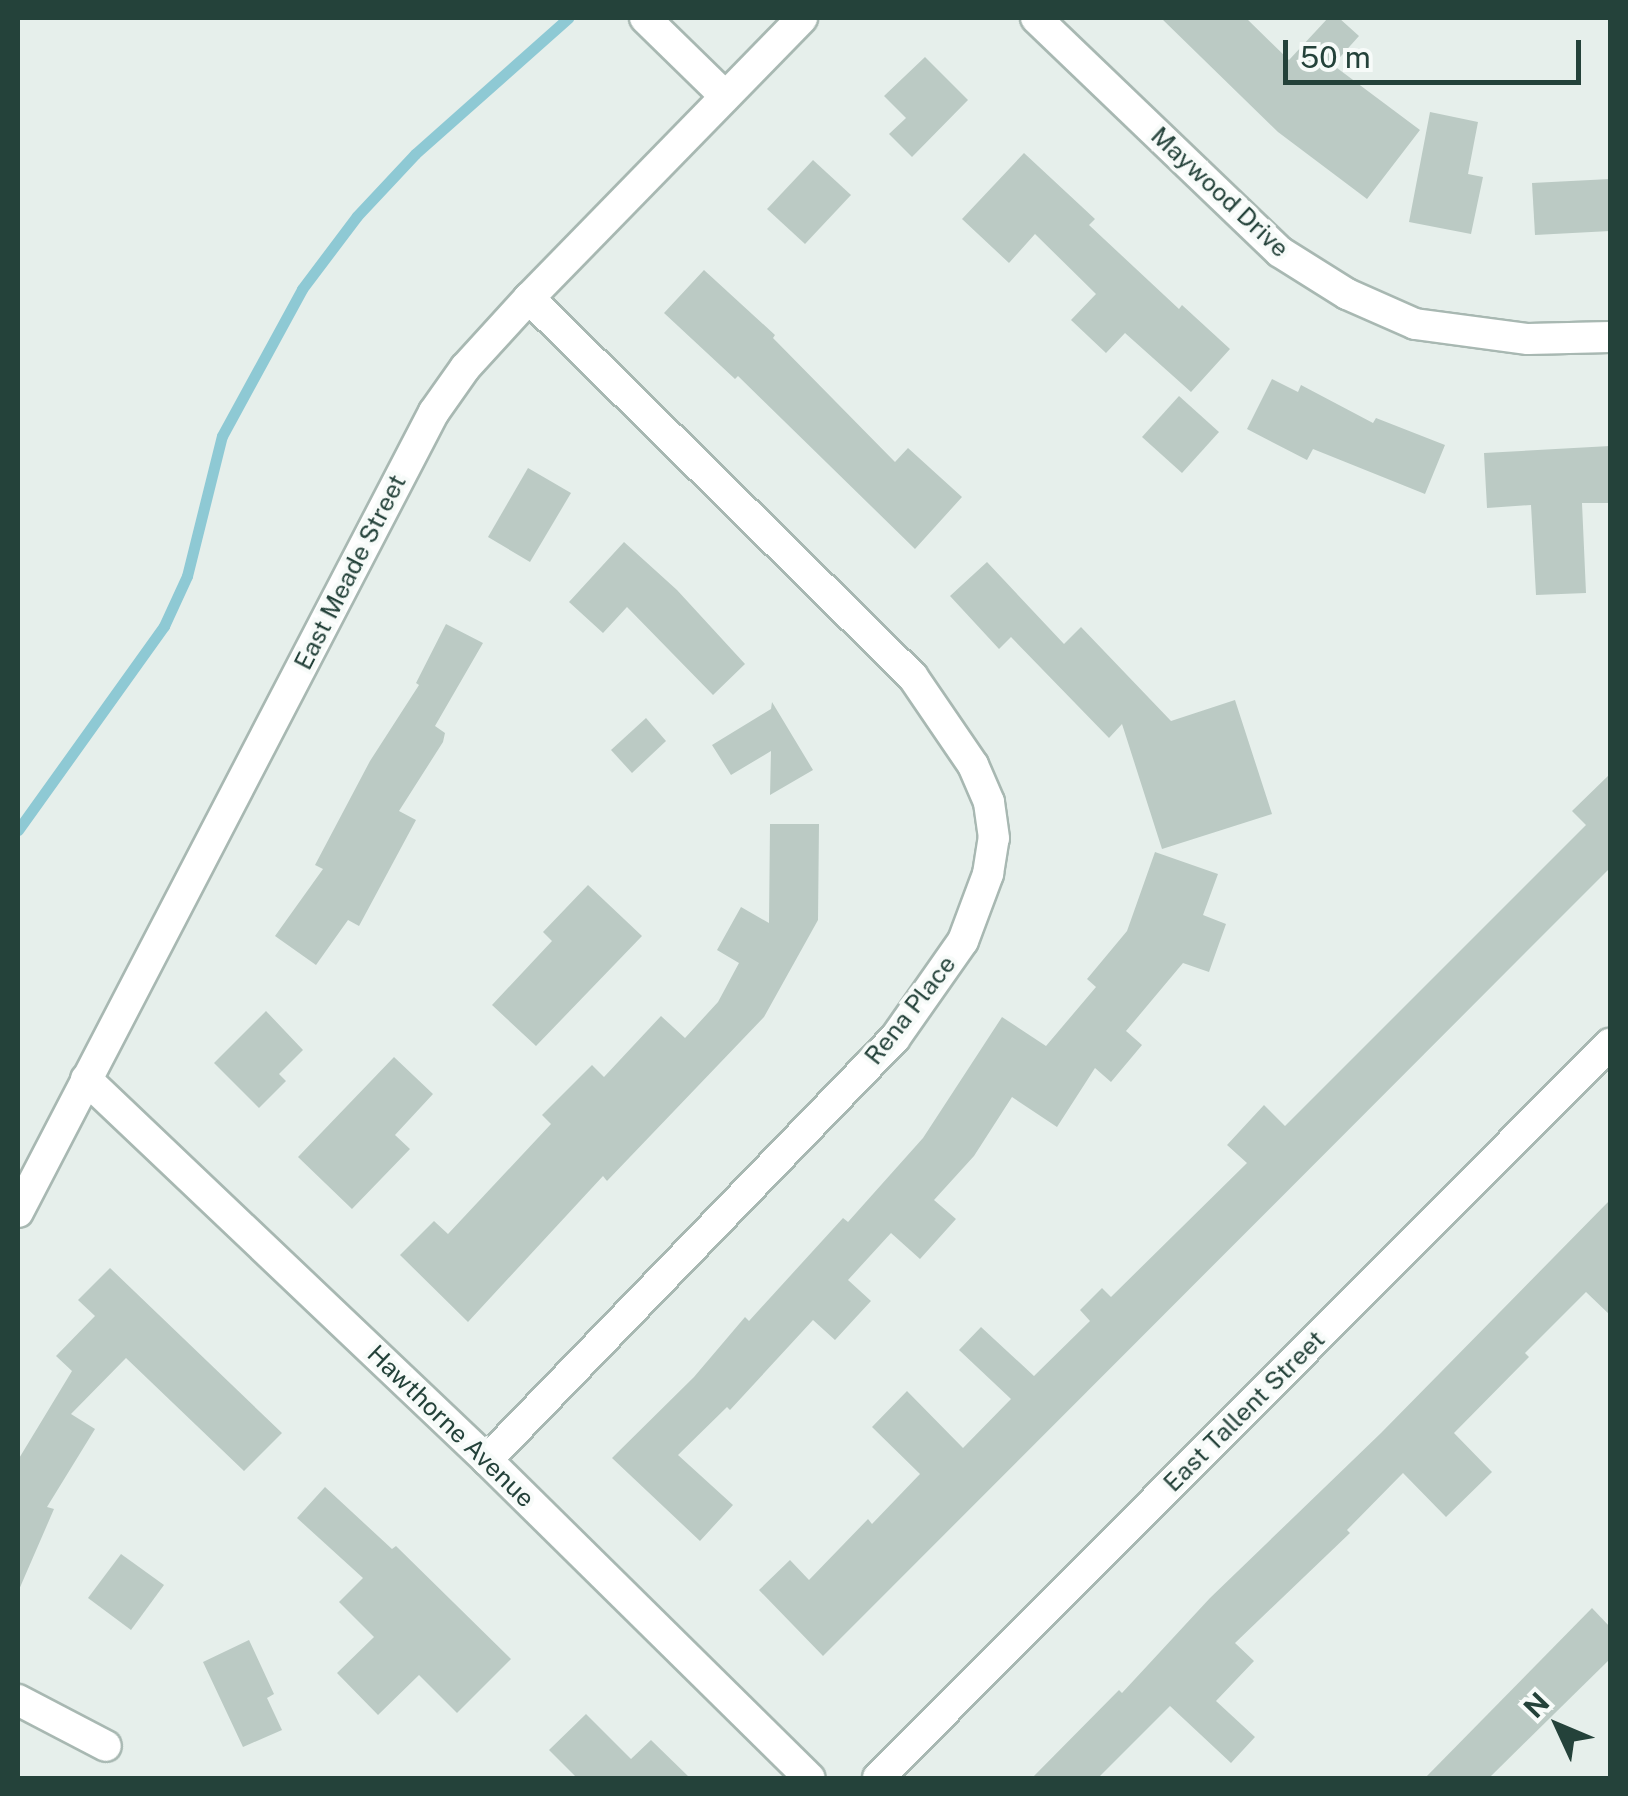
<!DOCTYPE html>
<style>
body{margin:0}
#map{position:relative;width:1628px;height:1796px;overflow:hidden;background:#e6efeb;font-family:"Public Sans",sans-serif}
div>[style]{position:absolute}
.stream>*{height:11px;margin:-5.5px;padding:0 5.5px;transform-origin:5.5px;border-radius:5.5px;background:#8ec9d4}
.building>*{inset:0;background:#bbcac4}
.roads{filter:drop-shadow(2px 0 #a8b8b2) drop-shadow(-2px 0 #a8b8b2) drop-shadow(0 2px #a8b8b2) drop-shadow(0 -2px #a8b8b2)}
.street>*{height:30px;margin:-15px;padding:0 15px;transform-origin:15px;border-radius:15px;background:#fff}
span{translate:-50% -50%;white-space:nowrap;text-align:center;line-height:1.15;-webkit-text-stroke:8px #f7fbf9;paint-order:stroke}
.street-label{font-size:25px;color:#24423a}
.frame{position:absolute;inset:0;border:20px solid #24423a;pointer-events:none}
.north{position:absolute;left:1508px;top:1676px;width:100px;height:100px;-webkit-text-stroke:8px #f7fbf9;paint-order:stroke;rotate:314deg;font-size:28px;font-weight:700;line-height:40px;text-align:center;color:#24423a}
.north::after{content:'';display:block;margin:auto;width:35px;height:45px;background:#24423a;clip-path:polygon(50% 0,100% 100%,50% 72%,0 100%)}
.scale{position:absolute;left:1283px;top:40px;width:298px;height:45px;box-sizing:border-box;border:5px solid #24423a;border-top:0;padding-left:12px;font-size:30px;line-height:35px;white-space:nowrap;color:#24423a;-webkit-text-stroke:8px #f7fbf9;paint-order:stroke}
</style>
<div id="map">
<div class="stream">
<i style="left:18px;top:830px;width:251px;rotate:-54.4deg"></i>
<i style="left:164px;top:626px;width:55px;rotate:-65.3deg"></i>
<i style="left:187px;top:576px;width:144px;rotate:-76deg"></i>
<i style="left:222px;top:436px;width:167px;rotate:-61.4deg"></i>
<i style="left:302px;top:289px;width:91px;rotate:-53deg"></i>
<i style="left:357px;top:216px;width:85px;rotate:-46.9deg"></i>
<i style="left:415px;top:154px;width:205px;rotate:-41.6deg"></i>
</div>
<div class="building">
<i style="clip-path:polygon(1161px 18px,1246px 18px,1289px 60px,1328px 18px,1339px 18px,1359px 36px,1333px 65px,1420px 130px,1367px 199px,1278px 132px)"></i>
<i style="clip-path:polygon(925px 57px,968px 100px,912px 157px,889px 134px,906px 118px,884px 96px)"></i>
<i style="clip-path:polygon(1430px 112px,1478px 122px,1468px 174px,1483px 177px,1471px 234px,1409px 222px)"></i>
<i style="clip-path:polygon(1024px 153px,1095px 219px,1089px 225px,1179px 309px,1182px 305px,1230px 349px,1191px 392px,1125px 333px,1106px 353px,1071px 320px,1096px 294px,1035px 234px,1009px 263px,962px 219px)"></i>
<i style="clip-path:polygon(813px 160px,851px 195px,805px 244px,767px 209px)"></i>
<i style="clip-path:polygon(1610px 179px,1610px 231px,1535px 235px,1532px 183px)"></i>
<i style="clip-path:polygon(704px 270px,775px 335px,773px 338px,895px 462px,908px 448px,962px 497px,915px 549px,738px 376px,735px 379px,664px 313px)"></i>
<i style="clip-path:polygon(1272px 379px,1298px 392px,1301px 385px,1373px 423px,1376px 418px,1445px 445px,1425px 494px,1313px 449px,1307px 460px,1247px 429px)"></i>
<i style="clip-path:polygon(1179px 396px,1219px 432px,1182px 473px,1142px 437px)"></i>
<i style="clip-path:polygon(1610px 446px,1610px 503px,1582px 503px,1586px 593px,1536px 595px,1531px 505px,1487px 508px,1484px 453px)"></i>
<i style="clip-path:polygon(528px 468px,571px 493px,530px 562px,488px 537px)"></i>
<i style="clip-path:polygon(624px 542px,677px 590px,745px 664px,713px 695px,627px 607px,603px 633px,569px 602px)"></i>
<i style="clip-path:polygon(987px 562px,1064px 644px,1081px 627px,1171px 721px,1235px 700px,1272px 814px,1162px 849px,1122px 724px,1109px 738px,1011px 637px,999px 649px,950px 596px)"></i>
<i style="clip-path:polygon(446px 624px,483px 643px,435px 726px,445px 733px,443px 742px,399px 811px,416px 820px,359px 926px,348px 920px,316px 965px,275px 936px,323px 869px,315px 865px,370px 761px,419px 685px,416px 683px)"></i>
<i style="clip-path:polygon(772px 702px,813px 770px,770px 795px,771px 751px,731px 775px,712px 745px,771px 709px)"></i>
<i style="clip-path:polygon(646px 718px,666px 741px,632px 773px,611px 750px)"></i>
<i style="clip-path:polygon(1610px 774px,1610px 868px,823px 1656px,759px 1590px,790px 1560px,809px 1580px,868px 1519px,872px 1524px,920px 1474px,872px 1427px,907px 1391px,963px 1448px,1011px 1399px,959px 1350px,981px 1327px,1034px 1376px,1090px 1321px,1080px 1310px,1102px 1288px,1111px 1297px,1247px 1163px,1227px 1145px,1264px 1105px,1285px 1126px,1586px 825px,1572px 811px)"></i>
<i style="clip-path:polygon(770px 824px,819px 824px,818px 920px,764px 1017px,607px 1181px,603px 1176px,468px 1322px,400px 1255px,434px 1221px,448px 1234px,551px 1124px,542px 1115px,592px 1065px,604px 1077px,661px 1016px,685px 1038px,718px 1002px,739px 963px,717px 950px,741px 907px,769px 923px)"></i>
<i style="clip-path:polygon(1155px 852px,1218px 874px,1203px 915px,1226px 924px,1209px 972px,1183px 963px,1126px 1031px,1142px 1045px,1111px 1082px,1095px 1068px,1057px 1127px,1012px 1097px,974px 1156px,934px 1200px,956px 1219px,920px 1259px,891px 1233px,848px 1280px,871px 1301px,835px 1340px,813px 1320px,730px 1410px,727px 1407px,678px 1455px,733px 1505px,700px 1541px,612px 1458px,694px 1377px,745px 1317px,749px 1321px,843px 1218px,848px 1222px,923px 1138px,1002px 1017px,1046px 1046px,1096px 987px,1087px 979px,1127px 931px)"></i>
<i style="clip-path:polygon(588px 885px,642px 936px,536px 1046px,492px 1005px,552px 941px,543px 932px)"></i>
<i style="clip-path:polygon(266px 1011px,303px 1050px,279px 1074px,286px 1081px,259px 1108px,214px 1063px)"></i>
<i style="clip-path:polygon(394px 1057px,433px 1094px,395px 1135px,410px 1149px,352px 1209px,298px 1157px)"></i>
<i style="clip-path:polygon(1610px 1200px,1610px 1315px,1586px 1292px,1525px 1353px,1529px 1357px,1454px 1433px,1492px 1472px,1446px 1517px,1403px 1473px,1347px 1530px,1350px 1533px,1235px 1643px,1254px 1661px,1216px 1701px,1255px 1737px,1231px 1763px,1170px 1706px,1098px 1778px,1032px 1778px,1119px 1690px,1122px 1693px,1210px 1598px,1381px 1433px)"></i>
<i style="clip-path:polygon(110px 1268px,282px 1433px,244px 1471px,126px 1358px,71px 1414px,95px 1429px,47px 1507px,54px 1509px,18px 1592px,18px 1460px,72px 1371px,56px 1356px,95px 1316px,78px 1300px)"></i>
<i style="clip-path:polygon(325px 1487px,392px 1549px,396px 1546px,511px 1659px,457px 1713px,419px 1675px,378px 1715px,337px 1673px,374px 1637px,339px 1602px,363px 1578px,297px 1518px)"></i>
<i style="clip-path:polygon(121px 1554px,164px 1585px,131px 1630px,88px 1598px)"></i>
<i style="clip-path:polygon(1592px 1608px,1610px 1627px,1610px 1659px,1489px 1778px,1425px 1778px)"></i>
<i style="clip-path:polygon(249px 1640px,274px 1694px,267px 1698px,282px 1730px,243px 1747px,203px 1662px)"></i>
<i style="clip-path:polygon(586px 1714px,631px 1759px,651px 1740px,690px 1778px,577px 1778px,549px 1750px)"></i>
</div>
<div class="roads">
<div class="street">
<i style="left:645px;top:18px;width:112px;rotate:44.3deg"></i>
<i style="left:1036px;top:18px;width:338px;rotate:43.8deg"></i>
<i style="left:1280px;top:252px;width:79px;rotate:32.1deg"></i>
<i style="left:1347px;top:294px;width:74px;rotate:23.8deg"></i>
<i style="left:1415px;top:324px;width:114px;rotate:7.6deg"></i>
<i style="left:1528px;top:339px;width:82px;rotate:-1.4deg"></i>
<i style="left:86px;top:1079px;width:553px;rotate:43.53deg"></i>
<i style="left:487px;top:1460px;width:453px;rotate:44.6deg"></i>
<i style="left:18px;top:1212px;width:902px;rotate:-62.53deg"></i>
<i style="left:434px;top:412px;width:54px;rotate:-54.8deg"></i>
<i style="left:465px;top:368px;width:95px;rotate:-47.6deg"></i>
<i style="left:529px;top:298px;width:391px;rotate:-45.7deg"></i>
<i style="left:487px;top:1460px;width:587px;rotate:-45.97deg"></i>
<i style="left:895px;top:1038px;width:118px;rotate:-55deg"></i>
<i style="left:963px;top:941px;width:72px;rotate:-69.5deg"></i>
<i style="left:988px;top:874px;width:36px;rotate:-81deg"></i>
<i style="left:994px;top:838px;width:36px;rotate:-98deg"></i>
<i style="left:989px;top:802px;width:40px;rotate:-113.4deg"></i>
<i style="left:973px;top:765px;width:107px;rotate:-124.3deg"></i>
<i style="left:913px;top:677px;width:540px;rotate:-135.38deg"></i>
<i style="left:18px;top:1700px;width:99px;rotate:27.6deg"></i>
<i style="left:878px;top:1778px;width:1037px;rotate:-45.08deg"></i>
</div>
</div>
<div class="street-label">
<span style="left:1220px;top:192px;rotate:43deg">Maywood Drive</span>
<span style="left:350px;top:572px;rotate:-63deg">East Meade Street</span>
<span style="left:910px;top:1010px;rotate:-52deg">Rena Place</span>
<span style="left:1244px;top:1411px;rotate:-45deg">East Tallent Street</span>
<span style="left:451px;top:1426px;rotate:44deg">Hawthorne Avenue</span>
</div>
<div class="frame"></div>
<div class="north">N</div>
<div class="scale">50 m</div>
</div>
